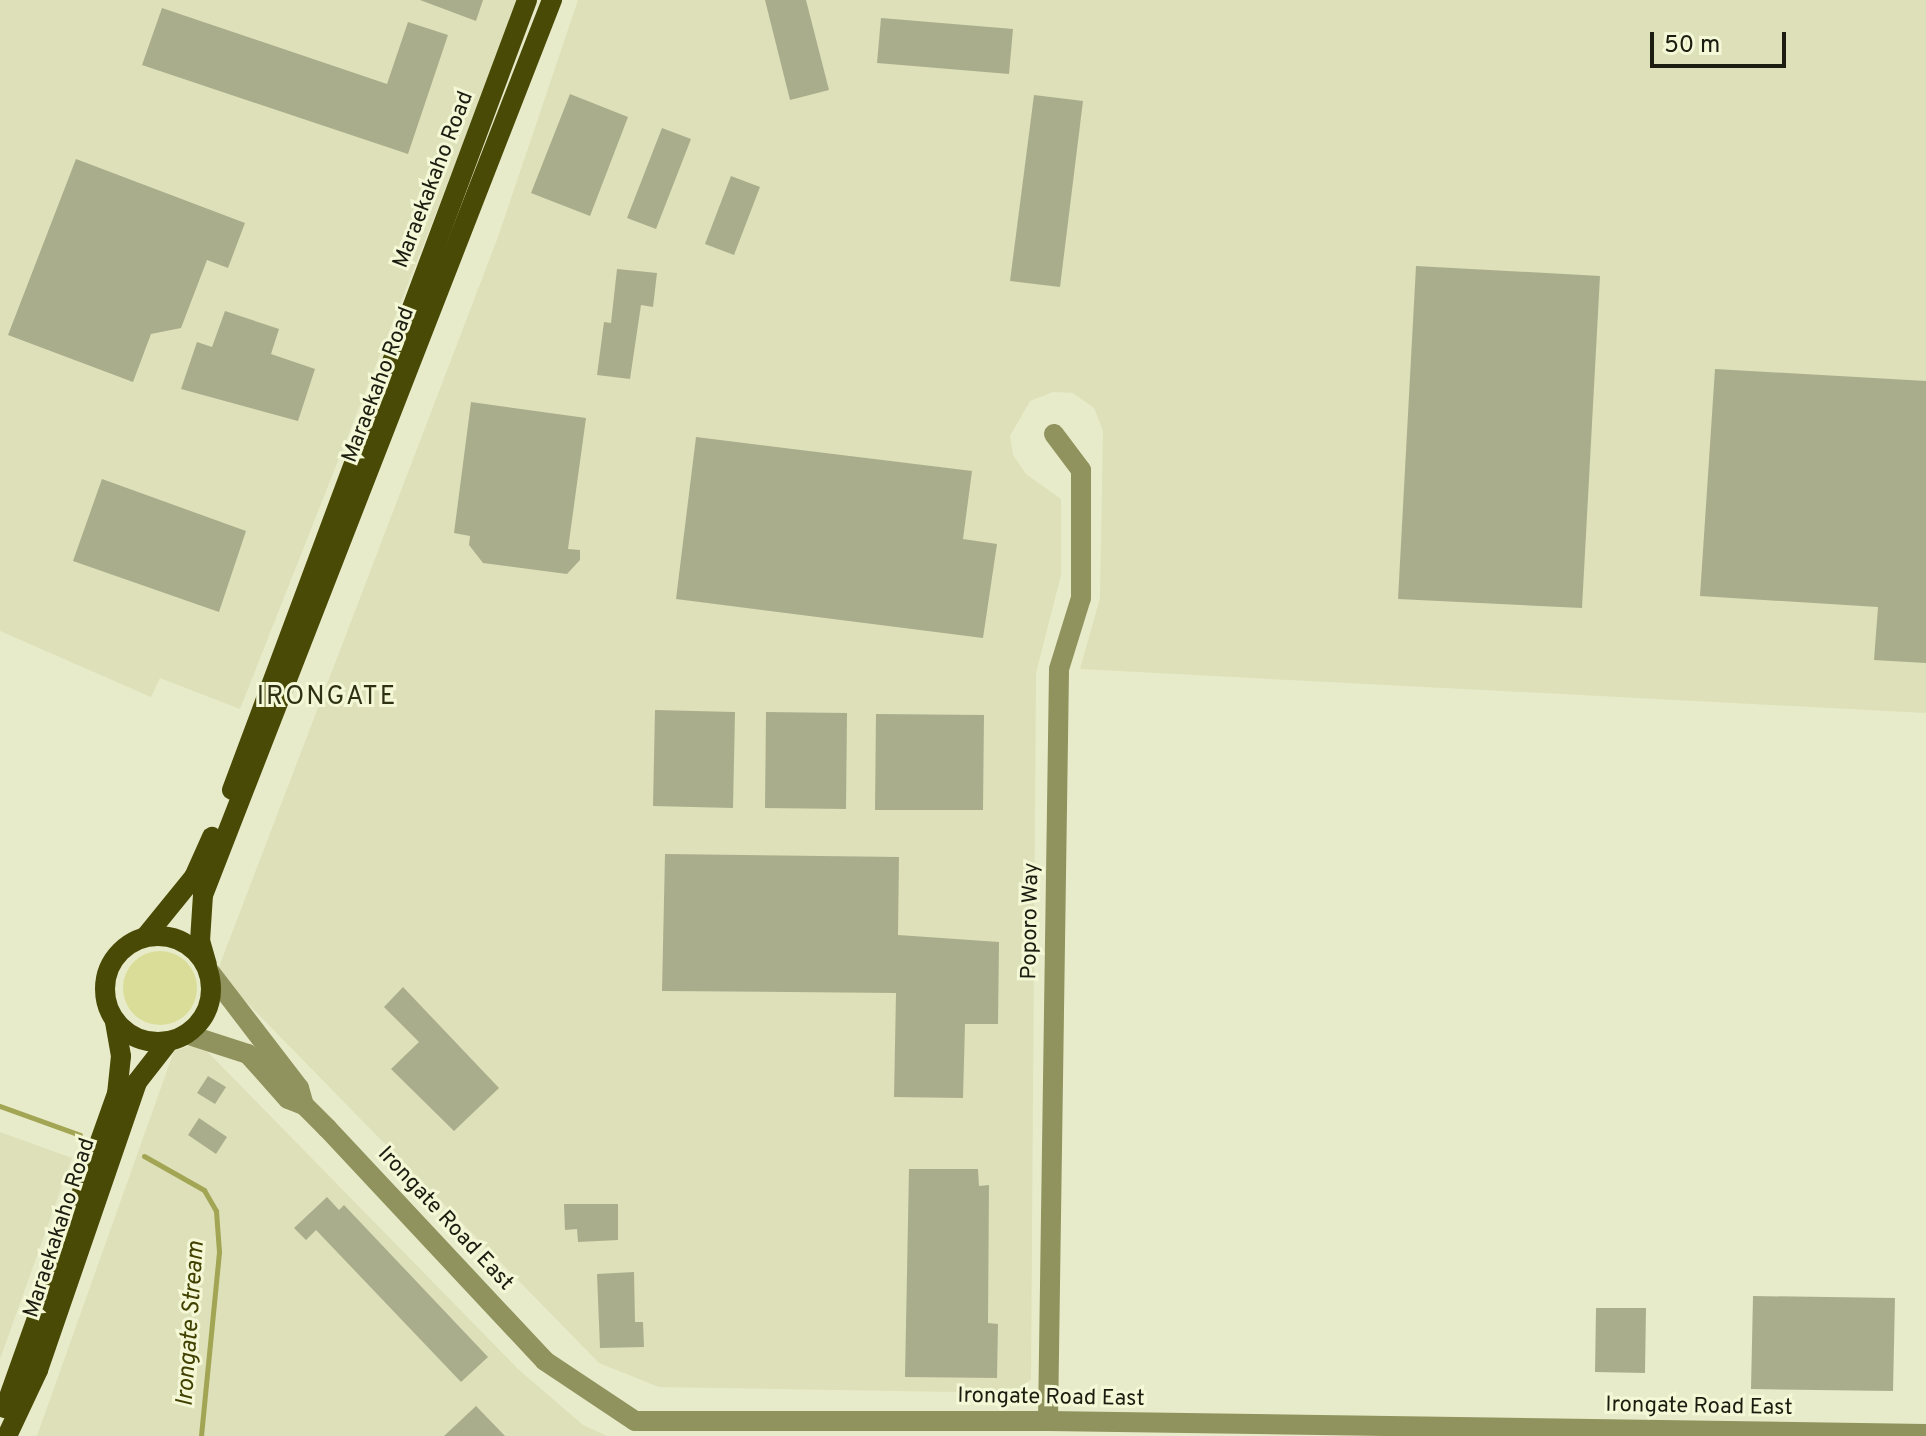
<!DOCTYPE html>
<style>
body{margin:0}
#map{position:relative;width:1926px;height:1436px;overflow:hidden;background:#e8ebc9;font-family:Overpass,sans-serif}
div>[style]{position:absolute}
.built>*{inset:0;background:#dde0b8}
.green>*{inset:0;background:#d9dd98}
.round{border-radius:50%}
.stream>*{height:5px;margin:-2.5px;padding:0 2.5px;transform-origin:2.5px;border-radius:2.5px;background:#a2a553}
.building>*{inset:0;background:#aaad8c}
.minor>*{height:20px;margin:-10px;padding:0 10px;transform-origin:10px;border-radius:10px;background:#90935d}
.major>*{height:20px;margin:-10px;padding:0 10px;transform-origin:10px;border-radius:10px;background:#494a05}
.major>.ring{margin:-10px;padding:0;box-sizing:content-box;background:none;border:20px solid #494a05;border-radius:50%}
span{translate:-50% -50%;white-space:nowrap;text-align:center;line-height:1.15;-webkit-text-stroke:6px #f5f8d6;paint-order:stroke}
.street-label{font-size:22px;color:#1c1d10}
.water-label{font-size:24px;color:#404100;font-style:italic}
.quarter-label{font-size:26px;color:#2f3014;letter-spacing:2px}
.scale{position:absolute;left:1650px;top:32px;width:136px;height:36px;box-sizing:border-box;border:4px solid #1c1d10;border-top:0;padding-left:10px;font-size:24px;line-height:28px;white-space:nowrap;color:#1c1d10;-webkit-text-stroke:6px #f5f8d6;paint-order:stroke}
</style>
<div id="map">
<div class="built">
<i style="clip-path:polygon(0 0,520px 0,240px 709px,160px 678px,151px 697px,0 631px)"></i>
<i style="clip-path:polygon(578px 0,1926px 0,1926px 713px,1080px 669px,1100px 598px,1103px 431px,1094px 408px,1073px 393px,1053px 392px,1030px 401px,1010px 436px,1013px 455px,1026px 474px,1061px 499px,1061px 575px,1036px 673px,1031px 1379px,1017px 1393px,659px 1387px,599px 1363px,217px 972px,498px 237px)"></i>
<i style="clip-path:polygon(199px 1043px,518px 1369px,583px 1425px,607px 1436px,37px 1436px,174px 1051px)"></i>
<i style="clip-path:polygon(0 1132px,72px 1158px,0 1359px)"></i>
</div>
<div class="green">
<i class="round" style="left:123px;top:951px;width:74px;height:74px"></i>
</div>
<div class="stream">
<i style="left:0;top:1106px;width:85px;rotate:19.9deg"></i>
<i style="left:144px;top:1156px;width:69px;rotate:29.5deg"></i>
<i style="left:204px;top:1190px;width:24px;rotate:60deg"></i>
<i style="left:216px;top:1211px;width:41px;rotate:85.8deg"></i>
<i style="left:219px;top:1252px;width:185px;rotate:95.6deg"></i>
</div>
<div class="building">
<i style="clip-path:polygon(420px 0,483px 0,476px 21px)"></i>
<i style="clip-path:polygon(765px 0,806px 0,829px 90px,790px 100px)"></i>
<i style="clip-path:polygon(162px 8px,387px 84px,408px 22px,448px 35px,408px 154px,142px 65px)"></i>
<i style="clip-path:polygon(881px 18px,1013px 29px,1009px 74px,877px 63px)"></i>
<i style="clip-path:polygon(570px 94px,628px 117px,590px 216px,531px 193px)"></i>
<i style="clip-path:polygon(1034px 95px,1083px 101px,1060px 287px,1010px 281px)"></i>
<i style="clip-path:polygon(662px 128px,691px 139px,656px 229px,627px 218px)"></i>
<i style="clip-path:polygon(76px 159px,245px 223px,228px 268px,207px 260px,181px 328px,151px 334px,133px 382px,8px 335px)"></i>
<i style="clip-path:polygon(731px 176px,760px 187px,734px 255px,705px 244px)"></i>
<i style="clip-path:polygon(1416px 266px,1600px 276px,1582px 608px,1398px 599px)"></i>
<i style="clip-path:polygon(617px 269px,657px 273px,653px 307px,641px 305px,630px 379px,597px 375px,604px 322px,611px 323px)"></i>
<i style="clip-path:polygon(225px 311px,279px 329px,271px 354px,315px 369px,298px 421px,181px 389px,197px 342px,212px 347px)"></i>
<i style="clip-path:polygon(1715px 369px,1926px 381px,1926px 663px,1874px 660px,1878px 607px,1700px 596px)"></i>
<i style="clip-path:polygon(471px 402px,586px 418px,568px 549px,580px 550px,580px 560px,567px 574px,483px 563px,469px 545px,470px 536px,454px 533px)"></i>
<i style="clip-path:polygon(696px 437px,972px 471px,963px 539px,997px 544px,983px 638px,676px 599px)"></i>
<i style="clip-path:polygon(102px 479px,246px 531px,219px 612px,73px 561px)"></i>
<i style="clip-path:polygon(655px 710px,735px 712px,733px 808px,653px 806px)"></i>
<i style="clip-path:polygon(766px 712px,847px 713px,846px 809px,765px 808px)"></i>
<i style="clip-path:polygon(876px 714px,984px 715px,983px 810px,875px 810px)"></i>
<i style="clip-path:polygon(665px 854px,899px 857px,898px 935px,999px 942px,998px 1024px,965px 1024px,963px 1098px,894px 1097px,896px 993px,662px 991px)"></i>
<i style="clip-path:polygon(403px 987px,499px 1088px,454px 1131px,391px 1069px,419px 1042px,384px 1007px)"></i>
<i style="clip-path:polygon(208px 1076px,226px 1087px,215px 1104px,197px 1093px)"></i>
<i style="clip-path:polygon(199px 1118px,227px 1137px,216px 1154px,188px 1135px)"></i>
<i style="clip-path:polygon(909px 1169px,978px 1169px,979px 1186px,989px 1185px,988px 1323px,998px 1324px,997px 1378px,905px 1377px)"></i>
<i style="clip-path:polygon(327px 1197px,339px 1210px,344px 1205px,488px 1357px,461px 1382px,316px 1230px,306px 1240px,294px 1228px)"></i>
<i style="clip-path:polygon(564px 1204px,618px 1204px,618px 1240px,578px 1242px,577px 1229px,565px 1230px)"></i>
<i style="clip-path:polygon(634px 1272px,635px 1322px,643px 1322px,644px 1347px,600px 1348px,597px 1274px)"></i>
<i style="clip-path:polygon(1753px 1296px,1895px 1298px,1893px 1391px,1751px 1389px)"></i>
<i style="clip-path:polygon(1596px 1308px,1646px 1308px,1645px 1373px,1595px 1372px)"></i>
<i style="clip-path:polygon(476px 1406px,505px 1436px,444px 1436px)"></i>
</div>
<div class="minor">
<i style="left:210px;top:972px;width:146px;rotate:52.5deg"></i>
<i style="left:299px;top:1088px;width:18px;rotate:74deg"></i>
<i style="left:186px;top:1034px;width:65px;rotate:17.9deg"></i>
<i style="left:248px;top:1054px;width:60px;rotate:48.4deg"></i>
<i style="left:288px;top:1099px;width:17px;rotate:21deg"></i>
<i style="left:304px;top:1105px;width:33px;rotate:45deg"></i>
<i style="left:327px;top:1128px;width:319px;rotate:46.9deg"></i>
<i style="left:545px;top:1361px;width:108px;rotate:33.7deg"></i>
<i style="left:635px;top:1421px;width:413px"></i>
<i style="left:1048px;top:1421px;width:878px;rotate:0.85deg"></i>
<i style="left:1048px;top:1421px;width:752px;rotate:-89.16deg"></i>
<i style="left:1059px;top:669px;width:74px;rotate:-72.8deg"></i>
<i style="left:1081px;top:598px;width:128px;rotate:-90deg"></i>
<i style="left:1081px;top:470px;width:45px;rotate:-126.9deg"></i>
</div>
<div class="major">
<i style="left:232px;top:790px;width:843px;rotate:-69.52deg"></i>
<i class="ring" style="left:105px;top:936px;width:86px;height:86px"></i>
<i style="left:146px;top:936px;width:76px;rotate:-50.9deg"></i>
<i style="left:194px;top:877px;width:44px;rotate:-65.8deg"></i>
<i style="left:207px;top:965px;width:25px;rotate:-106deg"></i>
<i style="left:200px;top:941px;width:46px;rotate:-86.3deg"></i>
<i style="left:203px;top:895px;width:961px;rotate:-68.7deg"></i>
<i style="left:5px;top:1408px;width:333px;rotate:-70.4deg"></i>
<i style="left:117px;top:1094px;width:38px;rotate:-84deg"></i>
<i style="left:121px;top:1056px;width:36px;rotate:-100deg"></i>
<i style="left:7px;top:1436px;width:73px;rotate:-64.8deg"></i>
<i style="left:38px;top:1370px;width:305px;rotate:-71deg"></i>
<i style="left:137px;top:1082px;width:52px;rotate:-52deg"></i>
</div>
<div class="street-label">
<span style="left:434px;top:180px;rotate:-69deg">Maraekakaho Road</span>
<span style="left:379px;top:385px;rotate:-69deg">Maraekaho Road</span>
<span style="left:1031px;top:921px;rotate:-89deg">Poporo Way</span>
<span style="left:445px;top:1219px;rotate:47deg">Irongate Road East</span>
<span style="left:60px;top:1228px;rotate:-72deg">Maraekakaho Road</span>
<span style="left:1051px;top:1398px;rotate:1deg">Irongate Road East</span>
<span style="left:1699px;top:1407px;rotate:1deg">Irongate Road East</span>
</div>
<div class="water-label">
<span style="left:192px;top:1324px;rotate:-86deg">Irongate Stream</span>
</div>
<div class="quarter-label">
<span style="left:327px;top:698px">IRONGATE</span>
</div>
<div class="scale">50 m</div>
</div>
